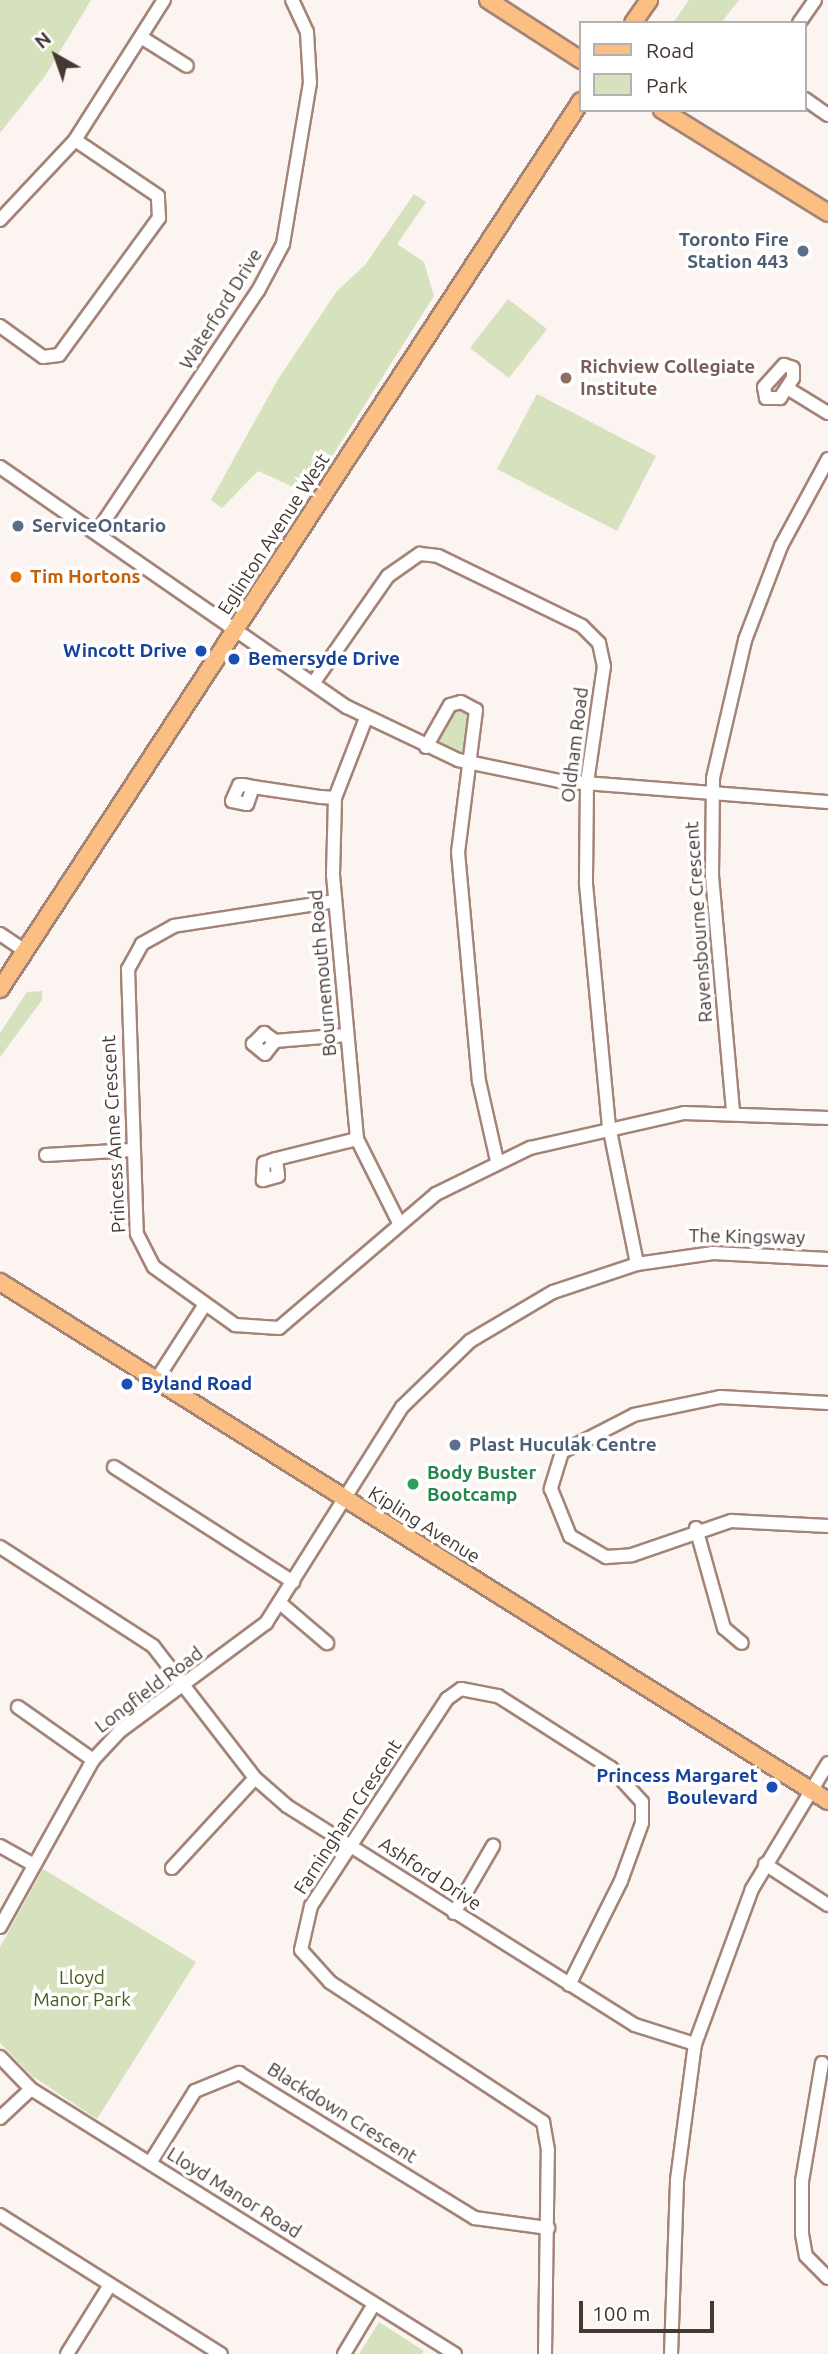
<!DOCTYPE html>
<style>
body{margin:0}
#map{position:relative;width:828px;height:2354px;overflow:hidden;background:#fbf4f1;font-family:Ubuntu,sans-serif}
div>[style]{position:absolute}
.green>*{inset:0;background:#d6e2bd}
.roads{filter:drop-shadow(2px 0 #a48477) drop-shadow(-2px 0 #a48477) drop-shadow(0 2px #a48477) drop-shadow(0 -2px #a48477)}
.minor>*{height:12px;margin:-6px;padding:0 6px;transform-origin:6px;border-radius:6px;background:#fff}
.major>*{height:16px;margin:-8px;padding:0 8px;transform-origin:8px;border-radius:8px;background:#fbbf83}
.dots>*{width:19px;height:19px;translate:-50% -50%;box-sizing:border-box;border:4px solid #fff;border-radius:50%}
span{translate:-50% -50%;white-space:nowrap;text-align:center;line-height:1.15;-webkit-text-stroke:7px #fff;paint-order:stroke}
.service-label{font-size:19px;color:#4e5e75;font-weight:700}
.right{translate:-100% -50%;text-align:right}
.left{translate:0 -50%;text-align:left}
.street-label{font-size:19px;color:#453732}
.education-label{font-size:19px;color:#785e54;font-weight:700}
.food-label{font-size:19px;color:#c56008;font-weight:700}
.transit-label{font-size:19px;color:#164399;font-weight:700}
.leisure-label{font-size:19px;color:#27864d;font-weight:700}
.park-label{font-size:19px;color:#4b5a18}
.legend{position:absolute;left:579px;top:21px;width:228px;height:91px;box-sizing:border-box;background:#fff;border:2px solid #b5afad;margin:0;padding:9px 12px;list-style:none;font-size:21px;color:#453732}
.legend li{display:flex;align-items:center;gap:14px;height:35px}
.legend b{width:35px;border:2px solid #b5afad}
.north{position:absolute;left:21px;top:21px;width:70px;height:70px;-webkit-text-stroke:5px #fff;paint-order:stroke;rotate:320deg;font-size:19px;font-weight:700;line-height:28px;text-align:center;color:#453732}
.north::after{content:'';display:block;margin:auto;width:24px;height:32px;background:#453732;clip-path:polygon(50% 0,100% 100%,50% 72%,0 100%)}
.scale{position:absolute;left:579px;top:2301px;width:135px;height:32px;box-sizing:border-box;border:4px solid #453732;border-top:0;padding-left:9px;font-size:21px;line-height:24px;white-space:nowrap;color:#453732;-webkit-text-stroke:5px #fff;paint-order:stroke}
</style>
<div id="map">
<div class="green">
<i style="clip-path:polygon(0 0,91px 0,45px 76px,0 133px)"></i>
<i style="clip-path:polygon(689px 0,739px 0,721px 23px,673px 23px)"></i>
<i style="clip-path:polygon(414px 194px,426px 202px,397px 244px,424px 262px,434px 296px,322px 472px,293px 487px,258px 471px,222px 508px,211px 500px,277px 381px,337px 291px,365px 265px)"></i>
<i style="clip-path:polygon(508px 299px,547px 329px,509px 378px,470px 348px)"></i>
<i style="clip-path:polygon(537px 394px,656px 456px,617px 531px,497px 469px)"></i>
<i style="clip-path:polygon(459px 705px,472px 715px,463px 752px,434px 740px,443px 719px)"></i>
<i style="clip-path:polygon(42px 991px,42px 1000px,0 1057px,0 1033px,27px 992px)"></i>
<i style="clip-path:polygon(43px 1869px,196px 1962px,97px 2119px,32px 2076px,0 2043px,0 1947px)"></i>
<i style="clip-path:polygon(379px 2322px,424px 2351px,422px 2354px,359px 2354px)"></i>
</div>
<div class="roads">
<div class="minor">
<i style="left:799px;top:23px;width:28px;rotate:-55deg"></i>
<i style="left:141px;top:37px;width:54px;rotate:32.2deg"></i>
<i style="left:805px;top:99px;width:28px;rotate:35deg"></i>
<i style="left:0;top:220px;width:110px;rotate:-46.8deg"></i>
<i style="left:75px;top:140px;width:166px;rotate:-57.6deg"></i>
<i style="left:0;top:326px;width:53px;rotate:35.8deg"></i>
<i style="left:43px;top:357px;width:16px;rotate:-7deg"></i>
<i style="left:59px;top:355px;width:170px;rotate:-53.9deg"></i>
<i style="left:159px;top:218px;width:22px;rotate:-93deg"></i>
<i style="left:158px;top:196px;width:100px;rotate:-146deg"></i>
<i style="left:784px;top:365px;width:9px;rotate:18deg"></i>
<i style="left:793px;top:368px;width:10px;rotate:90deg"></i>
<i style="left:793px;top:378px;width:24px;rotate:123deg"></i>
<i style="left:780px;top:398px;width:14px;rotate:180deg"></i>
<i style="left:766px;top:398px;width:11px;rotate:-100deg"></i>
<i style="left:764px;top:387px;width:30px;rotate:-48deg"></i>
<i style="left:787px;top:388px;width:48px;rotate:31.4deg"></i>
<i style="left:0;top:467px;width:422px;rotate:34.7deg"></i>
<i style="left:347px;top:707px;width:123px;rotate:25.5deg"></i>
<i style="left:458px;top:760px;width:103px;rotate:11.7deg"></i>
<i style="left:559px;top:781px;width:270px;rotate:4.5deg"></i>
<i style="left:97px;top:532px;width:290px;rotate:-56.3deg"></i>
<i style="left:258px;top:291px;width:53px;rotate:-62deg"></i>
<i style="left:283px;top:244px;width:163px;rotate:-80.5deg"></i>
<i style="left:310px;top:83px;width:51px;rotate:-93.4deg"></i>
<i style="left:307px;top:32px;width:35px;rotate:-115deg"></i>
<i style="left:314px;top:682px;width:129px;rotate:-55.1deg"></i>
<i style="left:388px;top:576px;width:39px;rotate:-35deg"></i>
<i style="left:420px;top:554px;width:18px;rotate:6deg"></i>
<i style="left:438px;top:556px;width:160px;rotate:25.9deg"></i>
<i style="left:582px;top:626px;width:24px;rotate:45deg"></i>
<i style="left:599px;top:643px;width:24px;rotate:78deg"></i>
<i style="left:604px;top:666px;width:118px;rotate:98.3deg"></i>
<i style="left:587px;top:783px;width:101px;rotate:90.6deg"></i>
<i style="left:586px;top:884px;width:243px;rotate:84.6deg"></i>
<i style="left:609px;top:1126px;width:141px;rotate:78.5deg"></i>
<i style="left:366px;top:718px;width:86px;rotate:111.2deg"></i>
<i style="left:335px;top:798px;width:77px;rotate:91.5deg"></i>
<i style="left:333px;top:875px;width:265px;rotate:84.8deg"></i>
<i style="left:357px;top:1139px;width:92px;rotate:63.4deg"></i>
<i style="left:426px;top:747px;width:48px;rotate:-60.3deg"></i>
<i style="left:450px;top:705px;width:11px;rotate:-15deg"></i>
<i style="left:461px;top:702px;width:17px;rotate:28deg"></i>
<i style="left:476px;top:710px;width:143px;rotate:97.2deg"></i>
<i style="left:458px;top:852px;width:230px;rotate:84.8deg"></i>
<i style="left:479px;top:1081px;width:82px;rotate:77.3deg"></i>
<i style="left:253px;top:787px;width:18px;rotate:109deg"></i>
<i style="left:247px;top:804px;width:15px;rotate:-169deg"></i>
<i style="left:232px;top:801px;width:17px;rotate:-66deg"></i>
<i style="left:239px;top:785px;width:4px"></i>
<i style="left:243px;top:785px;width:10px;rotate:11deg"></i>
<i style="left:253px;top:787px;width:69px;rotate:8.4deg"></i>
<i style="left:321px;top:797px;width:14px;rotate:4deg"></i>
<i style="left:335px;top:901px;width:163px;rotate:171.2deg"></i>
<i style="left:174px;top:926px;width:37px;rotate:151deg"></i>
<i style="left:142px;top:944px;width:29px;rotate:119deg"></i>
<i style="left:128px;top:969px;width:265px;rotate:88.1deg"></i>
<i style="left:137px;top:1234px;width:37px;rotate:63deg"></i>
<i style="left:154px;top:1267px;width:100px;rotate:35.6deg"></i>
<i style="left:235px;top:1325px;width:44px;rotate:3.9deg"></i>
<i style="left:279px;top:1328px;width:206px;rotate:-40.5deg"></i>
<i style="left:436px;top:1194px;width:105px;rotate:-26.1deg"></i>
<i style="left:530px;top:1148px;width:158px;rotate:-12.8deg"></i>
<i style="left:684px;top:1113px;width:144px;rotate:2deg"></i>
<i style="left:0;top:934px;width:30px;rotate:34deg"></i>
<i style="left:275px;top:1041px;width:16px;rotate:128deg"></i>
<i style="left:265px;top:1054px;width:16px;rotate:-140deg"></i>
<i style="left:253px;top:1044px;width:16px;rotate:-45deg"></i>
<i style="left:264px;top:1033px;width:14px;rotate:36deg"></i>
<i style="left:275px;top:1041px;width:72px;rotate:-4.8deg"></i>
<i style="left:733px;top:1111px;width:236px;rotate:-95.1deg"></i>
<i style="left:712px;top:876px;width:98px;rotate:-89.4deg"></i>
<i style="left:713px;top:778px;width:142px;rotate:-76.9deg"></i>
<i style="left:745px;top:640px;width:101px;rotate:-69deg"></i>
<i style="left:781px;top:546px;width:99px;rotate:-61.6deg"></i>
<i style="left:46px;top:1155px;width:86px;rotate:-3.3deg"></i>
<i style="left:276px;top:1159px;width:17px;rotate:83deg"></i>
<i style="left:278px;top:1176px;width:16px;rotate:165deg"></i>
<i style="left:263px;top:1180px;width:17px;rotate:-87deg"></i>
<i style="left:264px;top:1163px;width:13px;rotate:-18deg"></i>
<i style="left:276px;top:1159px;width:83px;rotate:-13.9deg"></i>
<i style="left:155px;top:1382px;width:90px;rotate:-57.2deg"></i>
<i style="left:828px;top:1403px;width:108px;rotate:-176.8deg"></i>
<i style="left:720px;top:1397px;width:88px;rotate:168.2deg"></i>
<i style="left:634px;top:1415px;width:81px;rotate:152.8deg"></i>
<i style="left:562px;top:1452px;width:39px;rotate:107deg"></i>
<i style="left:551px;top:1489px;width:51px;rotate:68deg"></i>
<i style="left:570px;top:1536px;width:42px;rotate:30.3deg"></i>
<i style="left:606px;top:1557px;width:26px;rotate:-4deg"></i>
<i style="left:632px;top:1555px;width:105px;rotate:-19deg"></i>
<i style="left:731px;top:1521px;width:97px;rotate:3deg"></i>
<i style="left:114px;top:1467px;width:213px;rotate:32.7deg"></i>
<i style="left:696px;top:1528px;width:104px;rotate:74.4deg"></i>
<i style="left:724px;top:1628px;width:23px;rotate:40deg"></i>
<i style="left:0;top:1547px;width:182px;rotate:32.9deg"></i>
<i style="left:153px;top:1646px;width:167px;rotate:52.3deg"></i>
<i style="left:255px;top:1778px;width:43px;rotate:41.2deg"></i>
<i style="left:287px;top:1806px;width:411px;rotate:32.2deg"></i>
<i style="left:635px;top:2025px;width:63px;rotate:17.6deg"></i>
<i style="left:280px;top:1603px;width:62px;rotate:40.4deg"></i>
<i style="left:18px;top:1707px;width:92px;rotate:35.2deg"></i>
<i style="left:0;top:1846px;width:39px;rotate:29deg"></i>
<i style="left:765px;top:1864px;width:75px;rotate:33.1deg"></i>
<i style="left:172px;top:1868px;width:122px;rotate:-47.3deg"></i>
<i style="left:454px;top:1913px;width:78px;rotate:-59.8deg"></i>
<i style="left:0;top:1927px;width:191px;rotate:-60.9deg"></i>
<i style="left:93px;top:1760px;width:40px;rotate:-47deg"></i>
<i style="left:120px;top:1731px;width:182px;rotate:-36.5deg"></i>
<i style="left:266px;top:1623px;width:255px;rotate:-57.8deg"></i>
<i style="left:402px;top:1407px;width:95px;rotate:-44.1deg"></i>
<i style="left:470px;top:1341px;width:96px;rotate:-30.6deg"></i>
<i style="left:553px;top:1292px;width:89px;rotate:-18.4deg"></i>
<i style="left:637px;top:1264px;width:77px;rotate:-8.2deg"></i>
<i style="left:713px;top:1253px;width:115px;rotate:3deg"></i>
<i style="left:0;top:2057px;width:45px;rotate:45.9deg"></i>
<i style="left:31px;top:2089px;width:500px;rotate:32.01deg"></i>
<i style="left:822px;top:2063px;width:120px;rotate:99.6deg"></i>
<i style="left:802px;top:2181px;width:53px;rotate:90deg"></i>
<i style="left:802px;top:2234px;width:22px;rotate:80deg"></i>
<i style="left:806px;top:2256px;width:31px;rotate:45deg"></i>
<i style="left:0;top:2118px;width:42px;rotate:-43.1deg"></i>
<i style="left:150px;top:2163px;width:85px;rotate:-58deg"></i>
<i style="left:195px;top:2091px;width:48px;rotate:-22.2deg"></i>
<i style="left:239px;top:2073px;width:277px;rotate:31.6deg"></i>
<i style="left:475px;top:2218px;width:74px;rotate:7.8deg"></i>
<i style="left:0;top:2215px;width:261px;rotate:32.2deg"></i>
<i style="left:67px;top:2354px;width:81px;rotate:-58.1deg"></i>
<i style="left:344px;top:2354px;width:58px;rotate:-59deg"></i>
<i style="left:545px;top:2354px;width:204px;rotate:-89.2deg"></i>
<i style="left:548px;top:2150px;width:28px;rotate:-100deg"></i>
<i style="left:543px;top:2122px;width:255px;rotate:-146.7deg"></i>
<i style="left:330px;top:1982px;width:43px;rotate:-132.2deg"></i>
<i style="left:301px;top:1950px;width:45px;rotate:-77.2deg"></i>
<i style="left:311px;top:1906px;width:248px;rotate:-56.7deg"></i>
<i style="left:447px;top:1699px;width:17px;rotate:-36deg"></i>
<i style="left:461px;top:1689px;width:38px;rotate:11deg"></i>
<i style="left:498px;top:1696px;width:134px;rotate:32.5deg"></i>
<i style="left:611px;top:1768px;width:46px;rotate:47.6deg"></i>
<i style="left:642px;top:1802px;width:21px;rotate:90deg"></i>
<i style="left:642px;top:1823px;width:62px;rotate:109.9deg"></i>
<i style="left:621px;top:1881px;width:116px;rotate:116.6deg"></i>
<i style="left:671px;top:2354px;width:174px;rotate:-88deg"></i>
<i style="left:677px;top:2180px;width:137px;rotate:-82.5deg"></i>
<i style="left:695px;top:2044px;width:165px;rotate:-69.8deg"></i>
<i style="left:752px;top:1889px;width:147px;rotate:-58.9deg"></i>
</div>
<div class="major">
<i style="left:488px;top:0;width:111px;rotate:32.8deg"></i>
<i style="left:633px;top:23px;width:28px;rotate:-55deg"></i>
<i style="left:662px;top:110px;width:195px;rotate:31.8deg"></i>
<i style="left:0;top:989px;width:1061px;rotate:-56.8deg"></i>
<i style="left:0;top:1282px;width:977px;rotate:32.08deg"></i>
</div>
</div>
<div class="dots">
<i style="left:803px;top:251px;background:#5c6f8a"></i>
<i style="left:566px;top:378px;background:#8d6e63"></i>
<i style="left:18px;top:526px;background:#5c6f8a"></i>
<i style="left:16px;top:577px;background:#e8710a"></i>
<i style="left:201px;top:651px;background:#1a4fb4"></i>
<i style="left:234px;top:659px;background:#1a4fb4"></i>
<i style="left:127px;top:1384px;background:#1a4fb4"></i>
<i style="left:455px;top:1445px;background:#5c6f8a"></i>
<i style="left:413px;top:1484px;background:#2e9e5b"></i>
<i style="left:772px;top:1787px;background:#1a4fb4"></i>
</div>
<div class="service-label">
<span class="right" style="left:789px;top:251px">Toronto Fire<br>Station 443</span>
<span class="left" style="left:32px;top:526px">ServiceOntario</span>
<span class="left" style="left:469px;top:1445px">Plast Huculak Centre</span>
</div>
<div class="street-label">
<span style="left:221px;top:309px;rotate:-58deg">Waterford Drive</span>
<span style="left:274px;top:534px;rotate:-57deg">Eglinton Avenue West</span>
<span style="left:575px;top:745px;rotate:-83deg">Oldham Road</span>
<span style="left:699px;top:922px;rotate:-94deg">Ravensbourne Crescent</span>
<span style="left:323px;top:973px;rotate:-95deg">Bournemouth Road</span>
<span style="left:114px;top:1134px;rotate:-93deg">Princess Anne Crescent</span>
<span style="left:747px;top:1237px;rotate:1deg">The Kingsway</span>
<span style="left:424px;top:1525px;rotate:32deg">Kipling Avenue</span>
<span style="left:149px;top:1690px;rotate:-37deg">Longfield Road</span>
<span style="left:348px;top:1817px;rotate:-57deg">Farningham Crescent</span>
<span style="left:430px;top:1874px;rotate:33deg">Ashford Drive</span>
<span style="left:342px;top:2113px;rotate:32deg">Blackdown Crescent</span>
<span style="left:234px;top:2193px;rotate:32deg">Lloyd Manor Road</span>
</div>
<div class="education-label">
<span class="left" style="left:580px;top:378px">Richview Collegiate<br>Institute</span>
</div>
<div class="food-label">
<span class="left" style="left:30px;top:577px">Tim Hortons</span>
</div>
<div class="transit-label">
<span class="right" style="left:187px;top:651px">Wincott Drive</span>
<span class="left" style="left:248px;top:659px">Bemersyde Drive</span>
<span class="left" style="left:141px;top:1384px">Byland Road</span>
<span class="right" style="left:758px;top:1787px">Princess Margaret<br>Boulevard</span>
</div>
<div class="leisure-label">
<span class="left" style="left:427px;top:1484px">Body Buster<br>Bootcamp</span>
</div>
<div class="park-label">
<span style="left:82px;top:1989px">Lloyd<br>Manor Park</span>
</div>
<ul class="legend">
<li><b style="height:9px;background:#fbbf83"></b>Road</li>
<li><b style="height:19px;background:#d6e2bd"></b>Park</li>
</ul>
<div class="north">N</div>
<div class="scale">100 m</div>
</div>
